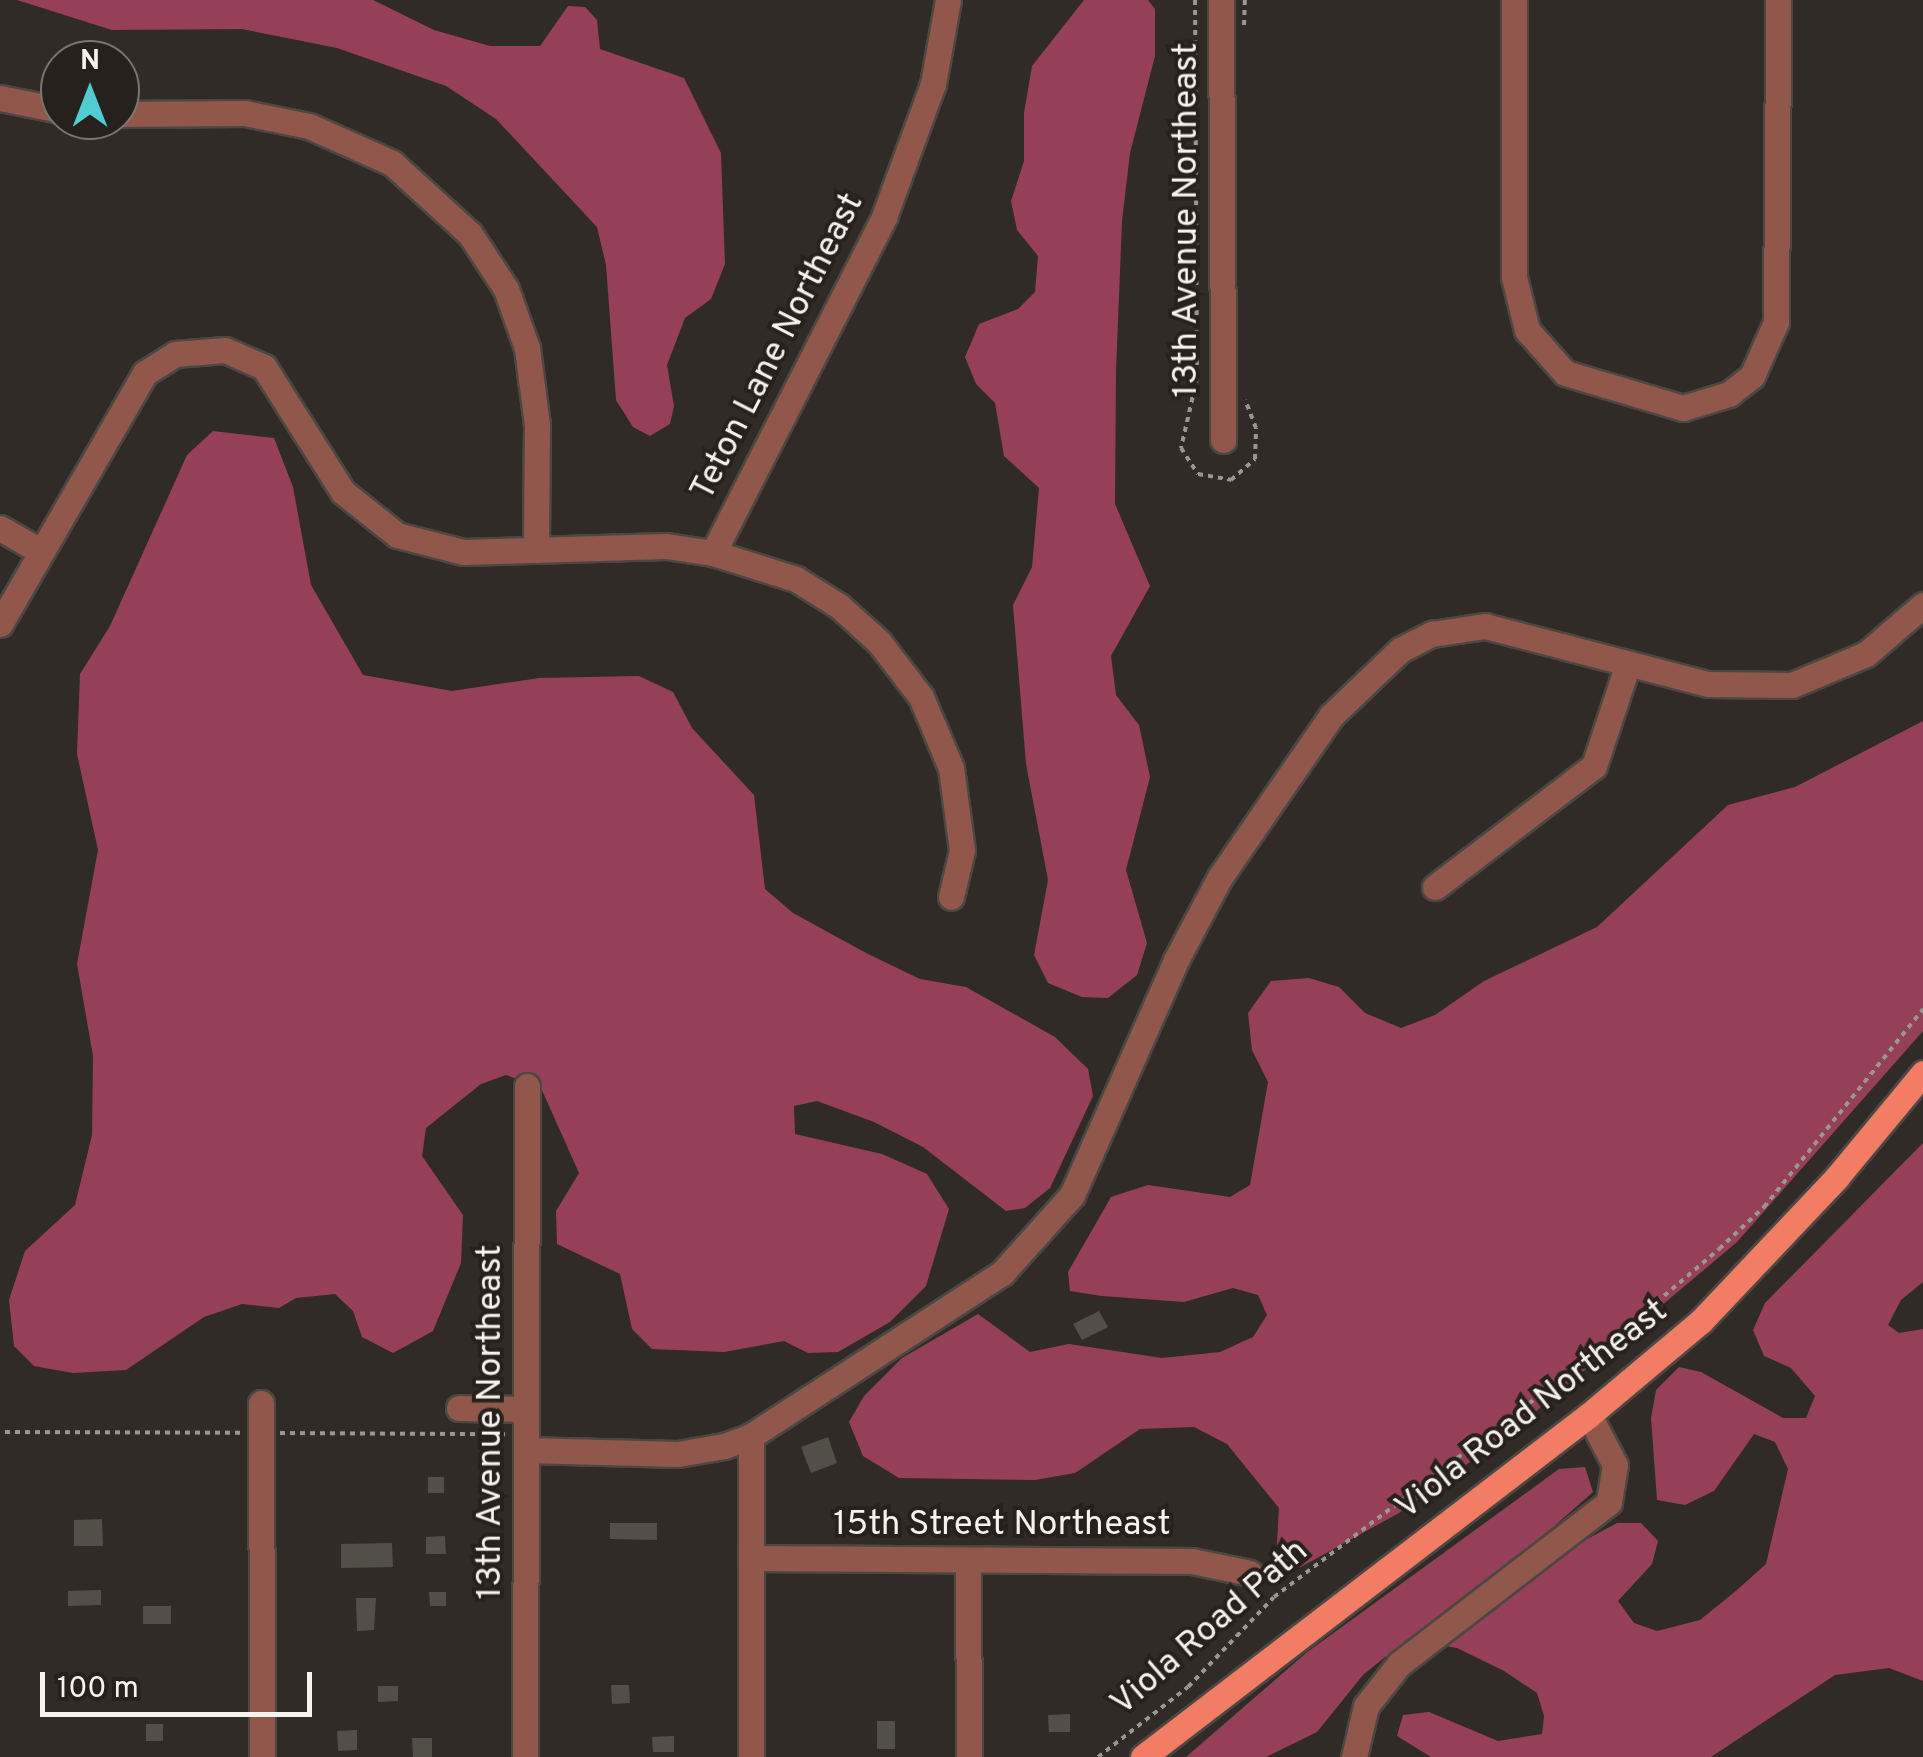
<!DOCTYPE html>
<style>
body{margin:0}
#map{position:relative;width:1923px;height:1757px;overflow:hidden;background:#312b27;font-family:Overpass,sans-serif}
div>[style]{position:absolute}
.forest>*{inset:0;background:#954058}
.building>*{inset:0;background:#514f48}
.path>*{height:4px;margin-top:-2px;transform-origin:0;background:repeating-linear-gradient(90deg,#9a9692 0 5px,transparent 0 10px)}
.roads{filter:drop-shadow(2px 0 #4c4743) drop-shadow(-2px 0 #4c4743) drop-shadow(0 2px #4c4743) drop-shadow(0 -2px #4c4743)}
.minor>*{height:25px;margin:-12.5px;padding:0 12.5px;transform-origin:12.5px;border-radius:12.5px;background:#90574a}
.major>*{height:25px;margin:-12.5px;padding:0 12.5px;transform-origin:12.5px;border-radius:12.5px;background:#f27c64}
span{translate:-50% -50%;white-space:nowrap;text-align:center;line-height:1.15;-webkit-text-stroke:8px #27211d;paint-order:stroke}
.street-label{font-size:35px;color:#f5f2ef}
.north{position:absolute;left:40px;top:40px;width:100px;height:100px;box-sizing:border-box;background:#27211d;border:2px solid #797571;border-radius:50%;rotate:0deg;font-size:28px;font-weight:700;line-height:40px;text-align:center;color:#f5f2ef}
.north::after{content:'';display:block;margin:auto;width:35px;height:45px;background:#51ccd3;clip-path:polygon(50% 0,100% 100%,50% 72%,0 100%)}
.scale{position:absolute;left:40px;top:1672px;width:272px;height:45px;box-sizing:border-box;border:5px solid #f5f2ef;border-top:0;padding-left:12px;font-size:30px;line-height:35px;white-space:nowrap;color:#f5f2ef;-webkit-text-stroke:8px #27211d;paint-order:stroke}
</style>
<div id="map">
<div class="forest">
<i style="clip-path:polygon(17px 0,373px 0,434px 30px,490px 46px,540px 46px,568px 6px,585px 7px,597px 20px,600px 49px,684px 78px,721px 153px,725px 264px,711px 299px,685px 318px,667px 365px,674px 406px,670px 424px,650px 436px,633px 427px,616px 400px,606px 265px,597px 227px,496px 119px,446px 86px,337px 48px,242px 29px,112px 30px)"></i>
<i style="clip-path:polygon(1084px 0,1148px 0,1155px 9px,1155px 56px,1130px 153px,1122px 221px,1116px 371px,1115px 504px,1150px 586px,1111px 656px,1116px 695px,1139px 725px,1150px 777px,1126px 870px,1147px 943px,1137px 975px,1108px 998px,1082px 997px,1048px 983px,1034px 955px,1048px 880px,1026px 764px,1013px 605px,1032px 567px,1039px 488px,1004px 456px,995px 403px,976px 384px,965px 357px,979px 324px,1018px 309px,1035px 292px,1038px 256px,1017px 230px,1011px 201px,1024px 161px,1024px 113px,1032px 66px)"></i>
<i style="clip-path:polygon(213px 431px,274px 438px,293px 487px,311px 585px,363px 675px,452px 691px,539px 678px,639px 676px,673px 692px,692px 728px,754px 795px,765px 889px,793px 913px,868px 954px,920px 979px,966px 987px,1055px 1037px,1088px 1069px,1093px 1096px,1050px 1188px,1025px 1208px,1006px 1211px,923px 1147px,874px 1122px,817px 1101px,794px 1106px,795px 1134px,882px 1154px,927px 1174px,949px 1209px,926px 1286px,890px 1322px,838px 1352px,808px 1353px,784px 1341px,724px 1352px,652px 1349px,632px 1329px,620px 1274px,557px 1244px,556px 1211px,579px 1173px,541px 1088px,506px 1075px,481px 1084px,426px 1128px,422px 1156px,463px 1215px,461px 1263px,433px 1331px,393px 1353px,362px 1337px,353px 1311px,335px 1294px,296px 1298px,279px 1308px,242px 1304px,204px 1317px,126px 1370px,73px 1373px,34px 1366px,14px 1346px,9px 1300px,25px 1251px,75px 1205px,92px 1135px,93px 1056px,77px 964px,98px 850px,77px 754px,80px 674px,110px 626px,187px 455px)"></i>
<i style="clip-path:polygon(1923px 721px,1923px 1031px,1737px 1242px,1509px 1434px,1399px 1513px,1299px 1568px,1284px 1567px,1277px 1543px,1279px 1508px,1227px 1444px,1194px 1427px,1140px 1429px,1075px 1473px,1035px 1480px,899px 1478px,863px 1456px,849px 1422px,864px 1396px,902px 1358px,978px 1314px,1030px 1352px,1069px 1344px,1162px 1358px,1220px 1352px,1253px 1337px,1267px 1315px,1258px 1295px,1233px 1288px,1184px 1302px,1102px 1296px,1070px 1291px,1068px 1272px,1111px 1197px,1148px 1185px,1230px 1197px,1250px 1185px,1268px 1082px,1252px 1050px,1248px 1013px,1271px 981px,1309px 978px,1339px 987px,1365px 1013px,1401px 1028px,1435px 1015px,1484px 981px,1597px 927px,1728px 805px,1795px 787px)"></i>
<i style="clip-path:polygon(1923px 1143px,1923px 1282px,1901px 1300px,1888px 1325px,1899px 1333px,1923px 1329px,1923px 1681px,1889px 1668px,1835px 1675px,1711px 1757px,1431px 1757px,1397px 1736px,1403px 1715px,1429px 1712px,1498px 1741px,1542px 1734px,1544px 1716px,1537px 1693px,1504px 1671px,1457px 1648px,1434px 1644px,1395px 1649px,1363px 1675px,1317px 1732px,1266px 1757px,1186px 1757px,1306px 1653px,1559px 1469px,1585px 1467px,1593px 1492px,1534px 1544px,1535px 1567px,1617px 1523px,1641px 1523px,1658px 1541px,1652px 1564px,1618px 1601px,1634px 1623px,1657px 1631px,1700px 1620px,1737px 1590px,1766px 1564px,1788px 1469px,1775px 1442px,1754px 1434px,1714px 1491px,1685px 1505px,1657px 1500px,1651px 1418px,1656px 1390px,1679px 1367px,1701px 1372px,1783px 1418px,1806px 1418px,1815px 1396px,1791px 1368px,1764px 1356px,1753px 1330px,1765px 1303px)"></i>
</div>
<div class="building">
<i style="clip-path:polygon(1099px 1311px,1108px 1327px,1082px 1340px,1073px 1324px)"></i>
<i style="clip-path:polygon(828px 1437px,837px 1463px,811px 1473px,801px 1447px)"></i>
<i style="clip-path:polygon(428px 1477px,444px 1477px,444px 1493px,428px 1493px)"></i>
<i style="clip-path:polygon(102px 1519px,103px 1546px,74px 1546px,74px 1520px)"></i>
<i style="clip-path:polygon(610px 1523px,657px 1523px,657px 1540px,610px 1539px)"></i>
<i style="clip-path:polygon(445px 1536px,446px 1554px,426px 1554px,426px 1537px)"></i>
<i style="clip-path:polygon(392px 1543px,393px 1567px,341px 1568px,341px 1544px)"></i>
<i style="clip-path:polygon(101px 1590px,101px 1605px,68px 1606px,68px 1591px)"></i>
<i style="clip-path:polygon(429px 1592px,446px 1592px,446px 1606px,430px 1606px)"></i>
<i style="clip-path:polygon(356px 1598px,376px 1598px,374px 1630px,357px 1631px)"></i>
<i style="clip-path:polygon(143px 1606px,171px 1606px,171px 1624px,143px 1624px)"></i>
<i style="clip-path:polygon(611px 1685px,629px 1685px,630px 1703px,612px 1704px)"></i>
<i style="clip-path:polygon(378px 1686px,398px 1686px,398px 1701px,378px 1702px)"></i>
<i style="clip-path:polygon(1070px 1714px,1070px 1732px,1049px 1732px,1048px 1715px)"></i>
<i style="clip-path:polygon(877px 1721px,895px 1721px,895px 1749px,877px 1749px)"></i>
<i style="clip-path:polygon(146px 1724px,163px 1724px,163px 1741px,146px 1741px)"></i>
<i style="clip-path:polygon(357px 1730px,357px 1750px,338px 1751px,337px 1731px)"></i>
<i style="clip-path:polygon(674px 1736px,674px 1752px,653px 1752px,652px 1737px)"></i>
<i style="clip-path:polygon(412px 1738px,432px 1738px,432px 1757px,413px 1757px)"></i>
</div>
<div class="path">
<i style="left:1195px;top:0;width:378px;rotate:89.7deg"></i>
<i style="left:1197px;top:378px;width:72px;rotate:102.9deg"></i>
<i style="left:1181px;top:448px;width:31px;rotate:57deg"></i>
<i style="left:1198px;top:474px;width:34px;rotate:10deg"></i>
<i style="left:1231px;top:480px;width:32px;rotate:-41deg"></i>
<i style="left:1255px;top:459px;width:31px;rotate:-88deg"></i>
<i style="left:1256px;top:428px;width:30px;rotate:-111deg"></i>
<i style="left:1244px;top:25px;width:25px;rotate:-88deg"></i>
<i style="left:5px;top:1432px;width:236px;rotate:0.2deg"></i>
<i style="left:280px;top:1433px;width:226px;rotate:0.3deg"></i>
<i style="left:1098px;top:1757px;width:114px;rotate:-37.9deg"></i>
<i style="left:1188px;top:1687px;width:124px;rotate:-46.3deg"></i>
<i style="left:1274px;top:1597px;width:423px;rotate:-37.2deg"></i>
<i style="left:1611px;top:1341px;width:142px;rotate:-40.4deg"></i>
<i style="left:1719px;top:1249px;width:62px;rotate:-43deg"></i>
<i style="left:1764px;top:1207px;width:254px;rotate:-51.2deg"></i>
</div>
<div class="roads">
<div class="minor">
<i style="left:1221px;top:0;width:440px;rotate:89.7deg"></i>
<i style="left:1514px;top:0;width:277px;rotate:90deg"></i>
<i style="left:1514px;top:277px;width:55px;rotate:76.2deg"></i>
<i style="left:1527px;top:330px;width:57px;rotate:48.5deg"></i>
<i style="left:1565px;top:373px;width:123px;rotate:16.5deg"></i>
<i style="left:1683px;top:408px;width:48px;rotate:-16.9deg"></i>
<i style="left:1729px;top:394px;width:29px;rotate:-38deg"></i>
<i style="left:1752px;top:376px;width:59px;rotate:-66deg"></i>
<i style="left:1776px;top:322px;width:322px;rotate:-89.6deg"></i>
<i style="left:0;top:98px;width:61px;rotate:11.3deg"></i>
<i style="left:120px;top:114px;width:125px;rotate:-0.5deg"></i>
<i style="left:245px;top:113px;width:65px;rotate:11.5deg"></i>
<i style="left:309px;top:126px;width:91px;rotate:24deg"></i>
<i style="left:392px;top:163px;width:105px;rotate:42.3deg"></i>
<i style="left:470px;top:234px;width:66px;rotate:56.8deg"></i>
<i style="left:506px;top:289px;width:63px;rotate:70.4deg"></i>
<i style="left:527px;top:348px;width:78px;rotate:82.6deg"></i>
<i style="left:537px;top:425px;width:125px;rotate:90.5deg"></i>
<i style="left:0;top:528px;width:46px;rotate:29.9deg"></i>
<i style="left:713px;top:553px;width:377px;rotate:-63deg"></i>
<i style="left:884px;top:217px;width:142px;rotate:-69.8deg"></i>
<i style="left:933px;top:84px;width:85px;rotate:-79.9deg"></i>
<i style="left:0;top:624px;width:290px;rotate:-60deg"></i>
<i style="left:145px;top:373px;width:36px;rotate:-32deg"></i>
<i style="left:175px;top:354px;width:50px;rotate:-4.6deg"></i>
<i style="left:225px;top:350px;width:43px;rotate:23.6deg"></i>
<i style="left:264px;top:367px;width:148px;rotate:57.7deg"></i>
<i style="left:343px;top:492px;width:69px;rotate:38.5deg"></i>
<i style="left:397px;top:535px;width:68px;rotate:14.4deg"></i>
<i style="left:463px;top:552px;width:203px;rotate:-1.7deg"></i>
<i style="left:666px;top:546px;width:48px;rotate:8.5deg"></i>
<i style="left:713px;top:553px;width:87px;rotate:17.4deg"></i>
<i style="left:796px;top:579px;width:51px;rotate:32.1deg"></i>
<i style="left:839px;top:606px;width:54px;rotate:42deg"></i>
<i style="left:879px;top:642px;width:69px;rotate:52.6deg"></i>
<i style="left:921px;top:697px;width:77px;rotate:67.1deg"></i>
<i style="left:951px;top:768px;width:83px;rotate:82.4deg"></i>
<i style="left:962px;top:850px;width:48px;rotate:103.2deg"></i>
<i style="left:1435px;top:887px;width:200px;rotate:-37.3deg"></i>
<i style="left:1594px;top:766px;width:108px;rotate:-71.6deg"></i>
<i style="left:261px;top:1403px;width:354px;rotate:89.8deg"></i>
<i style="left:459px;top:1408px;width:67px;rotate:0.9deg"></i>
<i style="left:751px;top:1436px;width:321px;rotate:90deg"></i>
<i style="left:526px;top:1450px;width:152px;rotate:1.5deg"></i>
<i style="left:678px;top:1454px;width:47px;rotate:-9.9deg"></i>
<i style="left:724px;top:1446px;width:29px;rotate:-20deg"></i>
<i style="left:751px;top:1436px;width:299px;rotate:-33deg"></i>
<i style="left:1002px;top:1273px;width:105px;rotate:-48.1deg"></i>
<i style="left:1072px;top:1195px;width:257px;rotate:-66.1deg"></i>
<i style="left:1176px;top:960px;width:94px;rotate:-62.1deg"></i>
<i style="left:1220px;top:877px;width:196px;rotate:-55.4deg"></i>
<i style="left:1331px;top:716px;width:95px;rotate:-43.7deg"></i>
<i style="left:1400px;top:650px;width:36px;rotate:-27deg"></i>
<i style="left:1432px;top:634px;width:54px;rotate:-8.6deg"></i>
<i style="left:1485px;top:626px;width:230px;rotate:14.6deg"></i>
<i style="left:1708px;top:684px;width:84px;rotate:0.7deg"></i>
<i style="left:1792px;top:685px;width:80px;rotate:-22.7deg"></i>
<i style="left:1866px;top:654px;width:75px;rotate:-40.7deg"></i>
<i style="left:752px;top:1558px;width:440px;rotate:0.4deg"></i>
<i style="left:1192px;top:1561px;width:59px;rotate:11.7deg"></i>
<i style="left:968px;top:1560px;width:197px;rotate:89.7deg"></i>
<i style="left:525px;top:1757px;width:671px;rotate:-89.83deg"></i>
<i style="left:1354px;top:1757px;width:52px;rotate:-76.8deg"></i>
<i style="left:1366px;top:1706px;width:53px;rotate:-51.8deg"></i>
<i style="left:1399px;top:1664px;width:265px;rotate:-37.6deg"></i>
<i style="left:1609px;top:1502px;width:37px;rotate:-81deg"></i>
<i style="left:1615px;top:1465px;width:56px;rotate:-117.5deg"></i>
</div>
<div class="major">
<i style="left:1143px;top:1757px;width:562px;rotate:-37.48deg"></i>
<i style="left:1589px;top:1415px;width:146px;rotate:-40deg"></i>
<i style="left:1701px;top:1321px;width:198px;rotate:-46.6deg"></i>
<i style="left:1837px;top:1177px;width:135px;rotate:-50.4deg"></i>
</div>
</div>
<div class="street-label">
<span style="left:1187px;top:220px;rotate:-90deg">13th Avenue Northeast</span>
<span style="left:778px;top:347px;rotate:-63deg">Teton Lane Northeast</span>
<span style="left:1532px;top:1410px;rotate:-38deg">Viola Road Northeast</span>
<span style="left:491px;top:1422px;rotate:-90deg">13th Avenue Northeast</span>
<span style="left:1002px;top:1525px">15th Street Northeast</span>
<span style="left:1210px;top:1628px;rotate:-41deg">Viola Road Path</span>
</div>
<div class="north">N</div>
<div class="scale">100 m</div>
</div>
